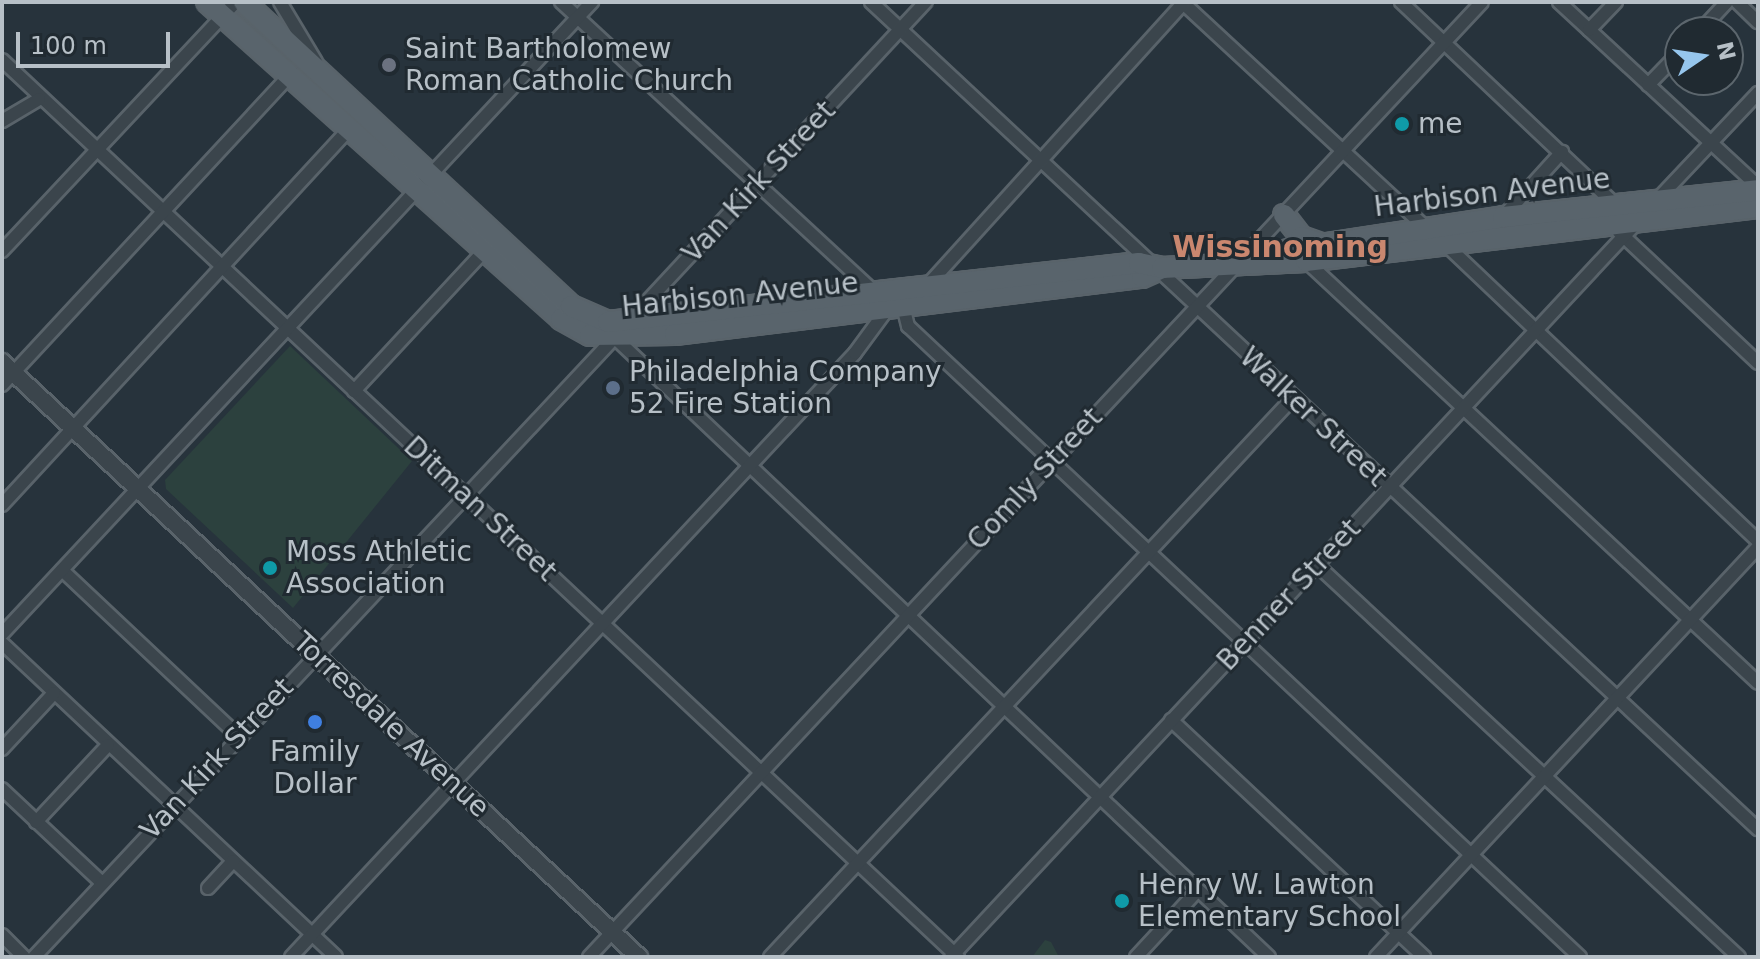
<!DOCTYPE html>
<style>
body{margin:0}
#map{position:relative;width:1760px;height:959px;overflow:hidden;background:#27333c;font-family:"DejaVu Sans",sans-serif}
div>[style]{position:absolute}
.green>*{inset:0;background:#2c413e}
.roads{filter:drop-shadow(2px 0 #59636a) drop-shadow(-2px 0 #59636a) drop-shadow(0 2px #59636a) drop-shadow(0 -2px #59636a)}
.minor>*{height:12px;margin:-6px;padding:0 6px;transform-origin:6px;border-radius:6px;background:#3b454c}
.tertiary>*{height:16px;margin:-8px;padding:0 8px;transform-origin:8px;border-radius:8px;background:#3b454c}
.primary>*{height:20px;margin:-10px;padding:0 10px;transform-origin:10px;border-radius:10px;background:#59646c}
.dots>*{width:22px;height:22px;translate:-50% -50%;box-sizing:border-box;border:4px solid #202a31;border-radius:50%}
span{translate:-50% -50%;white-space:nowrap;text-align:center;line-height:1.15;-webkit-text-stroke:6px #202a31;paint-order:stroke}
.poi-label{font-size:28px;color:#b7c0c7}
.left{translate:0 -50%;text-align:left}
.street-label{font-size:28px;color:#b7c0c7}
.neighbourhood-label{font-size:30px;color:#ca876f;font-weight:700}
.frame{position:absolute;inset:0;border:4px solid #b7c0c7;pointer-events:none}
.north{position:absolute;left:1664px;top:16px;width:80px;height:80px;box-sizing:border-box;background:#202a31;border:2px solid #5c666d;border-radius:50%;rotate:77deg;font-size:22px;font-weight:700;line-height:32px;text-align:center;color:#b7c0c7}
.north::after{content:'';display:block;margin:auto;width:28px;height:36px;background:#96c6ed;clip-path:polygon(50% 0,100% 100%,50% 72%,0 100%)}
.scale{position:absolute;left:16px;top:32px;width:154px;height:36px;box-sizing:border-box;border:4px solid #b7c0c7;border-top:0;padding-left:10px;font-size:24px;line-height:28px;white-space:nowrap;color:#b7c0c7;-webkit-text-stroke:6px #202a31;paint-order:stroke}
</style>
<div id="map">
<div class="green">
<i style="clip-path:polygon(290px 346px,412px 461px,293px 608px,166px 489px,165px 480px)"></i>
<i style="clip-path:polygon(1045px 940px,1051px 942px,1059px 957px,1032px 957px)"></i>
</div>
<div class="roads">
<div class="minor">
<i style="left:280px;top:2px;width:70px;rotate:59deg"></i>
<i style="left:561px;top:2px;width:424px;rotate:42.8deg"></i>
<i style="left:871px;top:2px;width:1213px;rotate:43deg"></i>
<i style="left:1182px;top:2px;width:331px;rotate:42.8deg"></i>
<i style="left:1401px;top:2px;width:297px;rotate:43.4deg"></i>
<i style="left:1559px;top:2px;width:271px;rotate:42.8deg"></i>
<i style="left:1737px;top:2px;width:29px;rotate:44deg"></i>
<i style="left:1589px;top:30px;width:39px;rotate:-46deg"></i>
<i style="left:1699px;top:32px;width:41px;rotate:-47deg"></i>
<i style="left:2px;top:60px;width:1311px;rotate:43.18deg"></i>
<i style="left:1648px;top:85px;width:46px;rotate:-45.9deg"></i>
<i style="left:2px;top:121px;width:43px;rotate:-30.7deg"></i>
<i style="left:1656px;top:201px;width:149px;rotate:-46.6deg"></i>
<i style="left:1503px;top:217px;width:88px;rotate:-47.8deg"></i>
<i style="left:1619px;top:232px;width:191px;rotate:43.3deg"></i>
<i style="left:1444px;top:243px;width:433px;rotate:43.5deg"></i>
<i style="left:2px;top:251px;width:342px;rotate:-46.8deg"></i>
<i style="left:1306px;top:261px;width:618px;rotate:43.03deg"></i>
<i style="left:925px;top:288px;width:386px;rotate:-47.8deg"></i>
<i style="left:903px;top:306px;width:21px;rotate:76deg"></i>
<i style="left:908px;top:326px;width:922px;rotate:43.2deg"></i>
<i style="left:631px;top:319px;width:433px;rotate:-47.1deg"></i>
<i style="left:614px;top:337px;width:902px;rotate:43.43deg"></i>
<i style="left:2px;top:385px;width:426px;rotate:-47.1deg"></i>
<i style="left:354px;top:391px;width:194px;rotate:-47.1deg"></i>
<i style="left:2px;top:505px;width:514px;rotate:-47.28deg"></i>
<i style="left:1317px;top:565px;width:576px;rotate:42.89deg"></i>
<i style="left:62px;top:570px;width:242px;rotate:43.3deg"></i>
<i style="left:2px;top:634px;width:865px;rotate:-46.97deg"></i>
<i style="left:2px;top:643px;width:458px;rotate:43.2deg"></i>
<i style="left:1171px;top:720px;width:347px;rotate:43.1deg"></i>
<i style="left:2px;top:749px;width:76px;rotate:-47.1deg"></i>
<i style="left:2px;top:789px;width:136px;rotate:43.2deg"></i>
<i style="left:36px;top:822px;width:105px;rotate:-46.9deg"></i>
<i style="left:208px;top:888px;width:37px;rotate:-47deg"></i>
<i style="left:2px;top:935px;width:31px;rotate:45deg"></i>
<i style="left:34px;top:957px;width:855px;rotate:-46.85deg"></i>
<i style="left:291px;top:957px;width:826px;rotate:-46.96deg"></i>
<i style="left:855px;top:353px;width:56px;rotate:-53.7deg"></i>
<i style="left:589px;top:957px;width:1307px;rotate:-46.92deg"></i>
<i style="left:770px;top:957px;width:766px;rotate:-46.91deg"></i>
<i style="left:951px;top:957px;width:1007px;rotate:-46.97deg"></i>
<i style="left:1136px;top:957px;width:91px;rotate:-47.2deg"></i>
<i style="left:1376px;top:957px;width:560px;rotate:-47.02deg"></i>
</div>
<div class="tertiary">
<i style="left:2px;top:362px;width:872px;rotate:43.05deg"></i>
</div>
<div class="primary">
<i style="left:207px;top:2px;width:475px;rotate:41.8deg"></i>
<i style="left:561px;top:319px;width:33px;rotate:29deg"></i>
<i style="left:590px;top:335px;width:85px;rotate:-0.7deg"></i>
<i style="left:675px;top:334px;width:470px;rotate:-7deg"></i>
<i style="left:1142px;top:277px;width:22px;rotate:-24deg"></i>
<i style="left:244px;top:2px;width:446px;rotate:42.9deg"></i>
<i style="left:571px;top:306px;width:40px;rotate:23.4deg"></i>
<i style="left:608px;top:322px;width:534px;rotate:-6.34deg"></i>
<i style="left:1139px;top:263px;width:24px;rotate:12deg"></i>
<i style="left:1162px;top:268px;width:144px;rotate:-2.8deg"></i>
<i style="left:1306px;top:261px;width:455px;rotate:-6.8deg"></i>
<i style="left:1284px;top:215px;width:28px;rotate:52deg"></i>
<i style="left:1301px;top:237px;width:21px;rotate:19deg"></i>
<i style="left:1288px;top:250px;width:218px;rotate:-8.7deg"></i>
<i style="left:1503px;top:217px;width:256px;rotate:-6deg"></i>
</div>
</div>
<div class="dots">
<i style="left:389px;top:65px;background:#6b7280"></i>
<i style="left:1402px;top:124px;background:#0f9aa8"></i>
<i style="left:613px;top:388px;background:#5c6f8a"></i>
<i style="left:270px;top:568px;background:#0f9aa8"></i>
<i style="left:315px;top:722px;background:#3f7fe0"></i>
<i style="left:1122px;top:901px;background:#0f9aa8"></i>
</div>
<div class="poi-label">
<span class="left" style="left:405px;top:65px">Saint Bartholomew<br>Roman Catholic Church</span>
<span class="left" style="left:1418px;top:124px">me</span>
<span class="left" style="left:629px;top:388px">Philadelphia Company<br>52 Fire Station</span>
<span class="left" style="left:286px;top:568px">Moss Athletic<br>Association</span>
<span style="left:315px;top:768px">Family<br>Dollar</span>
<span class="left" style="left:1138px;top:901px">Henry W. Lawton<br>Elementary School</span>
</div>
<div class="street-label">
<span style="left:759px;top:182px;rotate:-47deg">Van Kirk Street</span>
<span style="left:1492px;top:193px;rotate:-7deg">Harbison Avenue</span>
<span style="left:740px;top:295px;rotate:-6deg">Harbison Avenue</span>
<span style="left:1313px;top:417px;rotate:43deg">Walker Street</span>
<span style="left:1035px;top:479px;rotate:-47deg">Comly Street</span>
<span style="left:480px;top:509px;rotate:43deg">Ditman Street</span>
<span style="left:1289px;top:595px;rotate:-47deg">Benner Street</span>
<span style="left:391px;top:725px;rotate:43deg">Torresdale Avenue</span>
<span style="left:217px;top:759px;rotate:-47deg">Van Kirk Street</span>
</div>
<div class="neighbourhood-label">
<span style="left:1280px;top:247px">Wissinoming</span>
</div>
<div class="frame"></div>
<div class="north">N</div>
<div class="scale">100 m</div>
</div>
